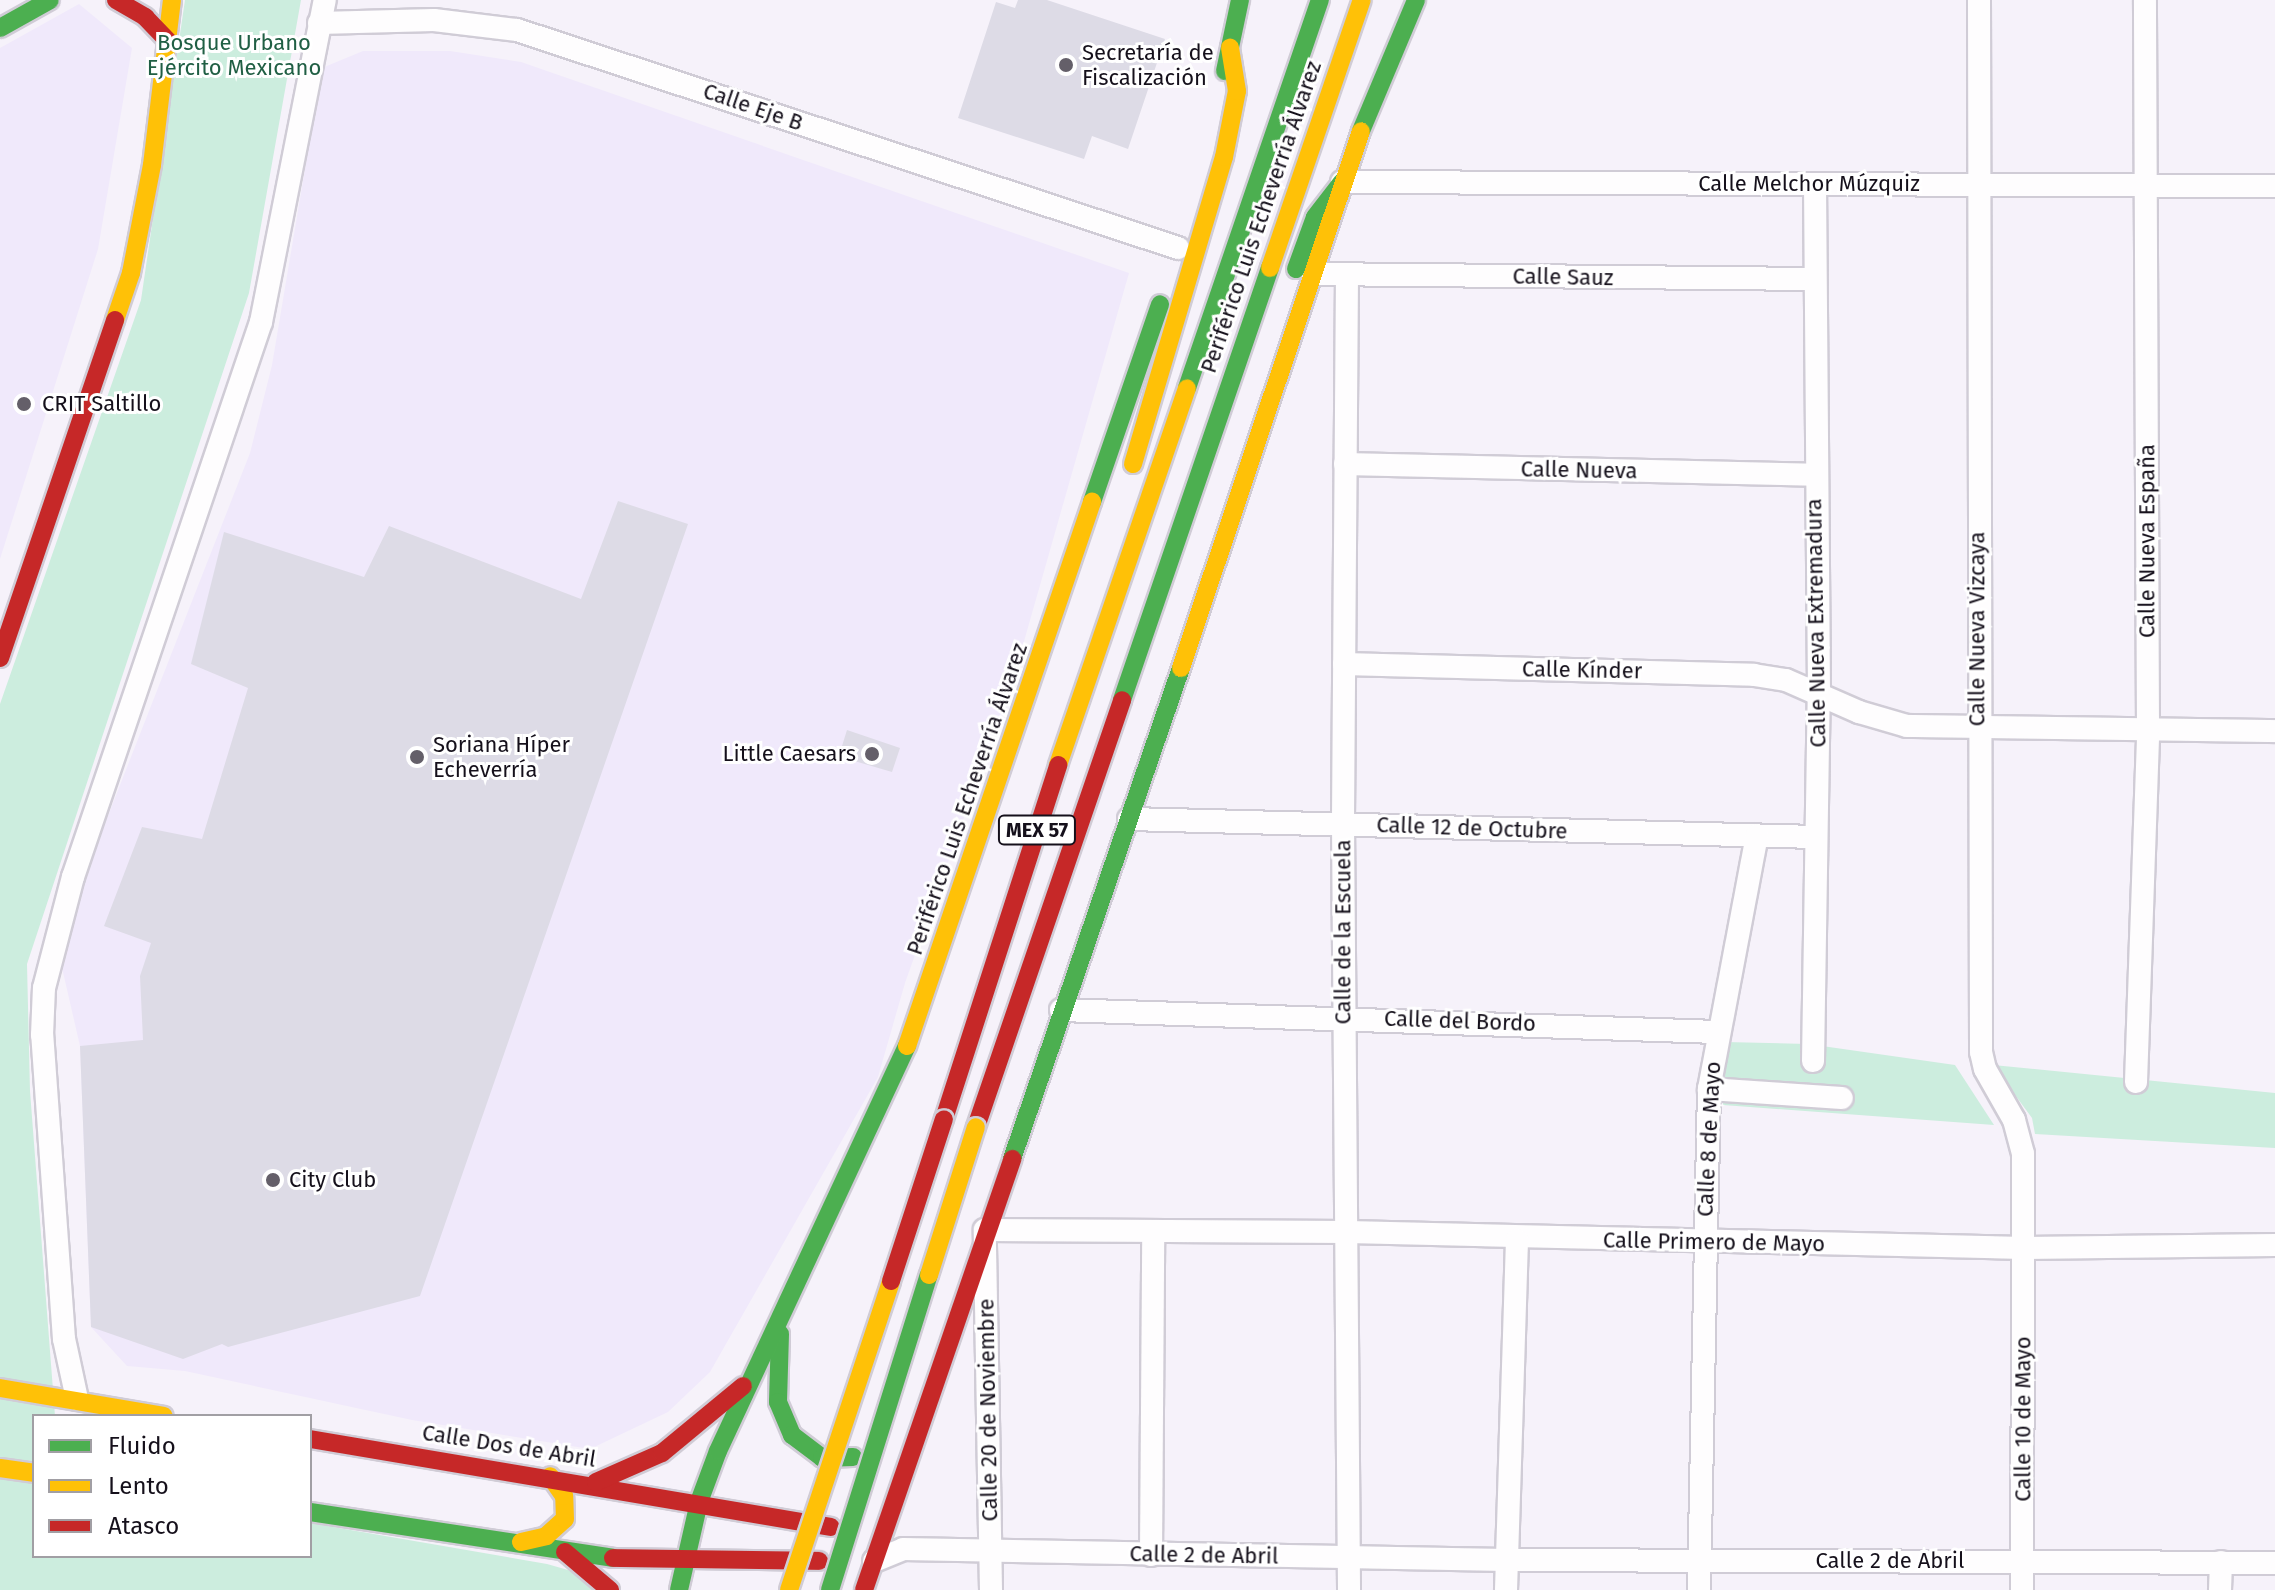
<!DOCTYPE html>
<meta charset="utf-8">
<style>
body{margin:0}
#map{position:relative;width:2275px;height:1590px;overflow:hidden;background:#f6f2fa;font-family:"Fira Sans",sans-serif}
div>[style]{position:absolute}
.built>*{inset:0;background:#f0e9fb}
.green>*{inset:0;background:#ccedde}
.building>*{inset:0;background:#dddbe6}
.roads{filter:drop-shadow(2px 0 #d0ccd6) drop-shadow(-2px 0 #d0ccd6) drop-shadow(0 2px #d0ccd6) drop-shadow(0 -2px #d0ccd6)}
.street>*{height:22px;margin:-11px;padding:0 11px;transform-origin:11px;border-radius:11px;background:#fefdfe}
.fast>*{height:18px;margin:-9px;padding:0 9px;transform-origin:9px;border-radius:9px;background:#4caf50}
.slow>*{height:18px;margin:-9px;padding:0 9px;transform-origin:9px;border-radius:9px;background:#ffc107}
.jam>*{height:18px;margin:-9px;padding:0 9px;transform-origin:9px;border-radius:9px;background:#c62828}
.bridges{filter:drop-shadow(2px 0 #d0ccd6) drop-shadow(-2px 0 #d0ccd6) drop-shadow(0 2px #d0ccd6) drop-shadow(0 -2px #d0ccd6)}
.fast-bridge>*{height:18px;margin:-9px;padding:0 9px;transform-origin:9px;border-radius:9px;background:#4caf50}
.slow-bridge>*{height:18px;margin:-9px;padding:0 9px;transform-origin:9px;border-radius:9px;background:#ffc107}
.jam-bridge>*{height:18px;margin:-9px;padding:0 9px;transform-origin:9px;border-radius:9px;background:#c62828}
.dots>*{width:22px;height:22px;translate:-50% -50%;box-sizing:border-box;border:4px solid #fff;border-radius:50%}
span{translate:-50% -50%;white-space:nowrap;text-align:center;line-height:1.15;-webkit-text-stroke:6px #fff;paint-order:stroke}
.shield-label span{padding:2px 6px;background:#fff;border:2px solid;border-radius:6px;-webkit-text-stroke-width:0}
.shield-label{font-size:20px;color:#15101b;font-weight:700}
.park-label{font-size:22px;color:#205f44}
.poi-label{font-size:22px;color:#15101b}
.left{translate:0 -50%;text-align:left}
.right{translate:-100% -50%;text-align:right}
.street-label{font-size:22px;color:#15101b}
.legend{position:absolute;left:32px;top:1414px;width:280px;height:144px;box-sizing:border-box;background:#fff;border:2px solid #a19fa4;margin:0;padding:10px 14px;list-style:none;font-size:24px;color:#15101b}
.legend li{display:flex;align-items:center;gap:16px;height:40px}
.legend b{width:40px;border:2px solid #a19fa4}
</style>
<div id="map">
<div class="built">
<i style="clip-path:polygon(79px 4px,132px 48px,98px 249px,0 559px,0 48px)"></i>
<i style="clip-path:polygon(363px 51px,450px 51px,521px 62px,1129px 273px,1013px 680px,905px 983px,878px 1077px,710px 1372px,668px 1412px,590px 1449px,412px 1420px,185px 1371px,127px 1366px,91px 1327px,80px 1046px,57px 946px,250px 453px,272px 365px,322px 68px)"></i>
</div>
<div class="green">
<i style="clip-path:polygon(185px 0,301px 0,249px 293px,27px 964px,30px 1091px,55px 1416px,34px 1416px,34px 1556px,310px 1556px,310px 1523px,547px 1564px,575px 1572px,601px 1590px,0 1590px,0 704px,141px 300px)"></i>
<i style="clip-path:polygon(1725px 1042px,1808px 1044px,1955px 1065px,1994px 1125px,1723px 1105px)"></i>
<i style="clip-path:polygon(1993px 1065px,2275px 1093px,2275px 1148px,2035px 1134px,2032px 1118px)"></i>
</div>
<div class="building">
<i style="clip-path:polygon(1018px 0,1047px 0,1165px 39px,1128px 149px,1092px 136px,1084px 159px,958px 118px,996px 2px,1015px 8px)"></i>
<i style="clip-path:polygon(618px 501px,688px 524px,420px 1296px,228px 1347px,222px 1344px,183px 1359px,91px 1327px,80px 1046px,143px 1040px,140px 976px,151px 943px,104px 926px,142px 827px,202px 839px,248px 688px,191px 664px,224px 532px,364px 577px,389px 526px,581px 599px)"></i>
<i style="clip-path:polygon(847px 730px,900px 748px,892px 772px,851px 760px,842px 746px)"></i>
</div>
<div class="roads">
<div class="street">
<i style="left:1979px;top:0;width:1052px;rotate:89.89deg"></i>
<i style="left:1981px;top:1052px;width:17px;rotate:77deg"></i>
<i style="left:1985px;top:1069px;width:59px;rotate:60.4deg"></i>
<i style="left:2014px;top:1120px;width:35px;rotate:75deg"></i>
<i style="left:2023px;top:1154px;width:436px;rotate:90.1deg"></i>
<i style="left:319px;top:23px;width:115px;rotate:-1.5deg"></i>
<i style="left:434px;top:20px;width:84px;rotate:6.9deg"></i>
<i style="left:517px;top:30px;width:696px;rotate:18.25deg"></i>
<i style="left:1342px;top:182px;width:933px;rotate:0.25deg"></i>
<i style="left:1313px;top:274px;width:501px;rotate:0.57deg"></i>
<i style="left:1347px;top:274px;width:550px;rotate:90.42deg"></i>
<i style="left:1343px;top:824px;width:766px;rotate:89.55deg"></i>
<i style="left:1345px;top:464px;width:469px;rotate:1.3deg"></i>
<i style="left:1344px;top:664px;width:410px;rotate:1.5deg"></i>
<i style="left:1754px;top:675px;width:32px;rotate:9deg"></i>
<i style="left:1786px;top:680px;width:80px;rotate:23.7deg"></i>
<i style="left:1859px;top:712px;width:50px;rotate:16.3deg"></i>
<i style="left:1907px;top:726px;width:368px;rotate:0.8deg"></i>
<i style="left:1129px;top:819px;width:686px;rotate:1.5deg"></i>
<i style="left:1061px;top:1010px;width:655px;rotate:1.92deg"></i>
<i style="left:1813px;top:1061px;width:369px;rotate:-89.1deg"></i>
<i style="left:1819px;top:692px;width:508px;rotate:-90.45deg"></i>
<i style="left:2136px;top:1082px;width:352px;rotate:-88deg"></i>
<i style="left:2148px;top:730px;width:730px;rotate:-90.24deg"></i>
<i style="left:1709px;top:1089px;width:133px;rotate:3.9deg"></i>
<i style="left:77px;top:1399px;width:61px;rotate:-102.2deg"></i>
<i style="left:64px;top:1339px;width:305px;rotate:-94.1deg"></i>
<i style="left:42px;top:1035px;width:47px;rotate:-87.6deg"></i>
<i style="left:44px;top:988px;width:115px;rotate:-75.4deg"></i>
<i style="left:73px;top:877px;width:586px;rotate:-71.29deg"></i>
<i style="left:261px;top:322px;width:328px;rotate:-78.8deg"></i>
<i style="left:1151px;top:1555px;width:324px;rotate:-89.6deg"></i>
<i style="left:874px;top:1561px;width:31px;rotate:-22deg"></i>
<i style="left:903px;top:1549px;width:603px;rotate:1.05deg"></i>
<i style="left:1506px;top:1560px;width:769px;rotate:0.22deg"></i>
<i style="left:991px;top:1590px;width:360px;rotate:-91deg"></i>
<i style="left:985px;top:1230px;width:363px;rotate:0.3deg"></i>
<i style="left:1348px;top:1232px;width:676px;rotate:1.36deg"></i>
<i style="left:2024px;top:1248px;width:251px;rotate:-0.7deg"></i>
<i style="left:1506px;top:1590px;width:350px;rotate:-88.2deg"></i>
<i style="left:1699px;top:1590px;width:501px;rotate:-88.86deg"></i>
<i style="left:1709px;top:1089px;width:258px;rotate:-79.3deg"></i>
<i style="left:2220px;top:1590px;width:28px;rotate:-88deg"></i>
</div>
<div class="fast">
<i style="left:0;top:28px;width:57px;rotate:-29.2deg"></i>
<i style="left:1225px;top:71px;width:73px;rotate:-78.1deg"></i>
<i style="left:1361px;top:131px;width:142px;rotate:-67.2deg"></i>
<i style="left:1296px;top:269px;width:55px;rotate:-69.9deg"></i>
<i style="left:1315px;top:217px;width:44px;rotate:-52.4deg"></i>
<i style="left:1187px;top:388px;width:410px;rotate:-71.1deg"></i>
<i style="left:1092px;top:502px;width:209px;rotate:-71deg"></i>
<i style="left:1122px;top:700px;width:457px;rotate:-71.1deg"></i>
<i style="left:1012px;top:1159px;width:519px;rotate:-71.01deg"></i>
<i style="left:780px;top:1334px;width:68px;rotate:91.7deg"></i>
<i style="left:778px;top:1402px;width:36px;rotate:67deg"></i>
<i style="left:792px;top:1435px;width:38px;rotate:37deg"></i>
<i style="left:822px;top:1458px;width:31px;rotate:-2deg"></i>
<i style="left:310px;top:1512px;width:306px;rotate:8.6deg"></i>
<i style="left:679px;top:1590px;width:90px;rotate:-77.2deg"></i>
<i style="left:699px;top:1502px;width:54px;rotate:-69.6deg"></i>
<i style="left:718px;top:1451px;width:447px;rotate:-65deg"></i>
</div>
<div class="slow">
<i style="left:1270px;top:268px;width:283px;rotate:-71.1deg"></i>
<i style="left:115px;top:320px;width:50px;rotate:-71.2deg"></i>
<i style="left:131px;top:273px;width:110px;rotate:-79deg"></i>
<i style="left:152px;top:165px;width:166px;rotate:-83.1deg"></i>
<i style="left:1133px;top:464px;width:320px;rotate:-73.5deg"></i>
<i style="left:1224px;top:157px;width:67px;rotate:-78.9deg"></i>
<i style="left:1237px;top:91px;width:44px;rotate:-99.2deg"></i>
<i style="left:1181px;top:668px;width:566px;rotate:-71.47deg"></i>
<i style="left:1058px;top:765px;width:398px;rotate:-71.1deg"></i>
<i style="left:907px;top:1046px;width:575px;rotate:-71.22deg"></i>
<i style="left:0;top:1388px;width:166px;rotate:9.7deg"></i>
<i style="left:0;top:1468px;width:34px;rotate:8deg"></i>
<i style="left:521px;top:1542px;width:26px;rotate:-13deg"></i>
<i style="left:546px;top:1536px;width:25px;rotate:-42deg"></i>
<i style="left:565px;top:1519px;width:23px;rotate:-92deg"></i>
<i style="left:564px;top:1496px;width:24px;rotate:-125deg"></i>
</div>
<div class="jam">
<i style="left:116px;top:0;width:34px;rotate:30deg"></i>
<i style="left:145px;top:17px;width:35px;rotate:46deg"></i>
<i style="left:0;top:658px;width:357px;rotate:-71.2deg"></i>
<i style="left:944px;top:1119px;width:372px;rotate:-72.1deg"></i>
<i style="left:976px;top:1127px;width:451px;rotate:-71.1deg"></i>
<i style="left:310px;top:1439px;width:528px;rotate:9.59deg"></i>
<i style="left:596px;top:1482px;width:72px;rotate:-23.7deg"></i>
<i style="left:662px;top:1453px;width:105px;rotate:-39.6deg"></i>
<i style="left:565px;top:1552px;width:59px;rotate:40.2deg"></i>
<i style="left:613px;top:1558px;width:206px;rotate:0.8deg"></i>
<i style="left:864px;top:1590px;width:456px;rotate:-71deg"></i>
</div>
</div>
<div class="bridges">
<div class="fast-bridge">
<i style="left:830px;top:1590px;width:330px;rotate:-72.6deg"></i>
</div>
<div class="slow-bridge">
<i style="left:929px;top:1275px;width:155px;rotate:-72.4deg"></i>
<i style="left:789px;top:1590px;width:325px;rotate:-71.7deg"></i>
</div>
<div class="jam-bridge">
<i style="left:891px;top:1281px;width:170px;rotate:-71.9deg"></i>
</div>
</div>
<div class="dots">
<i style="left:1066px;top:65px;background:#645f69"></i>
<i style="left:24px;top:404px;background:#645f69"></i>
<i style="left:872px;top:754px;background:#645f69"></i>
<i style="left:417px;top:757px;background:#645f69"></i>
<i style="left:273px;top:1180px;background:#645f69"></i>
</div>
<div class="shield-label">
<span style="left:1037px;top:830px">MEX 57</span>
</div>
<div class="park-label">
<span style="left:234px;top:55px">Bosque Urbano<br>Ejército Mexicano</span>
</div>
<div class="poi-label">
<span class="left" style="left:1082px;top:65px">Secretaría de<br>Fiscalización</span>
<span class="left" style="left:42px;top:404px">CRIT Saltillo</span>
<span class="left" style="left:433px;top:757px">Soriana Híper<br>Echeverría</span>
<span class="right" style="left:856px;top:754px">Little Caesars</span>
<span class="left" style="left:289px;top:1180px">City Club</span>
</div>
<div class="street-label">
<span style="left:753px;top:107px;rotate:19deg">Calle Eje B</span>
<span style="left:1809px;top:184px">Calle Melchor Múzquiz</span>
<span style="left:1261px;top:217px;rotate:-71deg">Periférico Luis Echeverría Álvarez</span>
<span style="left:1563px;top:277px;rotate:1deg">Calle Sauz</span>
<span style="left:1579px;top:470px;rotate:1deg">Calle Nueva</span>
<span style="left:2147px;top:541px;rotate:-90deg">Calle Nueva España</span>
<span style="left:1816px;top:623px;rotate:-91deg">Calle Nueva Extremadura</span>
<span style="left:1977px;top:629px;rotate:-90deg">Calle Nueva Vizcaya</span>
<span style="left:1582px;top:670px;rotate:1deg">Calle Kínder</span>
<span style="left:967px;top:799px;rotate:-71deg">Periférico Luis Echeverría Álvarez</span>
<span style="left:1472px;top:828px;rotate:2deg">Calle 12 de Octubre</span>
<span style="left:1343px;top:932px;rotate:-90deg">Calle de la Escuela</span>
<span style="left:1460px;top:1021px;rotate:2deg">Calle del Bordo</span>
<span style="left:1709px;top:1139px;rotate:-87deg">Calle 8 de Mayo</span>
<span style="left:1714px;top:1242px;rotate:1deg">Calle Primero de Mayo</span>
<span style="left:988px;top:1410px;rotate:-91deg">Calle 20 de Noviembre</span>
<span style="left:2023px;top:1419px;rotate:-90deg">Calle 10 de Mayo</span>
<span style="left:509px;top:1446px;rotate:9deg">Calle Dos de Abril</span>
<span style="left:1204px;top:1555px;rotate:1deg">Calle 2 de Abril</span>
<span style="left:1890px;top:1561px">Calle 2 de Abril</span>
</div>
<ul class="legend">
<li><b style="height:10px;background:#4caf50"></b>Fluido</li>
<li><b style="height:10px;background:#ffc107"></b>Lento</li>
<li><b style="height:10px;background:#c62828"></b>Atasco</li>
</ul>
</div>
